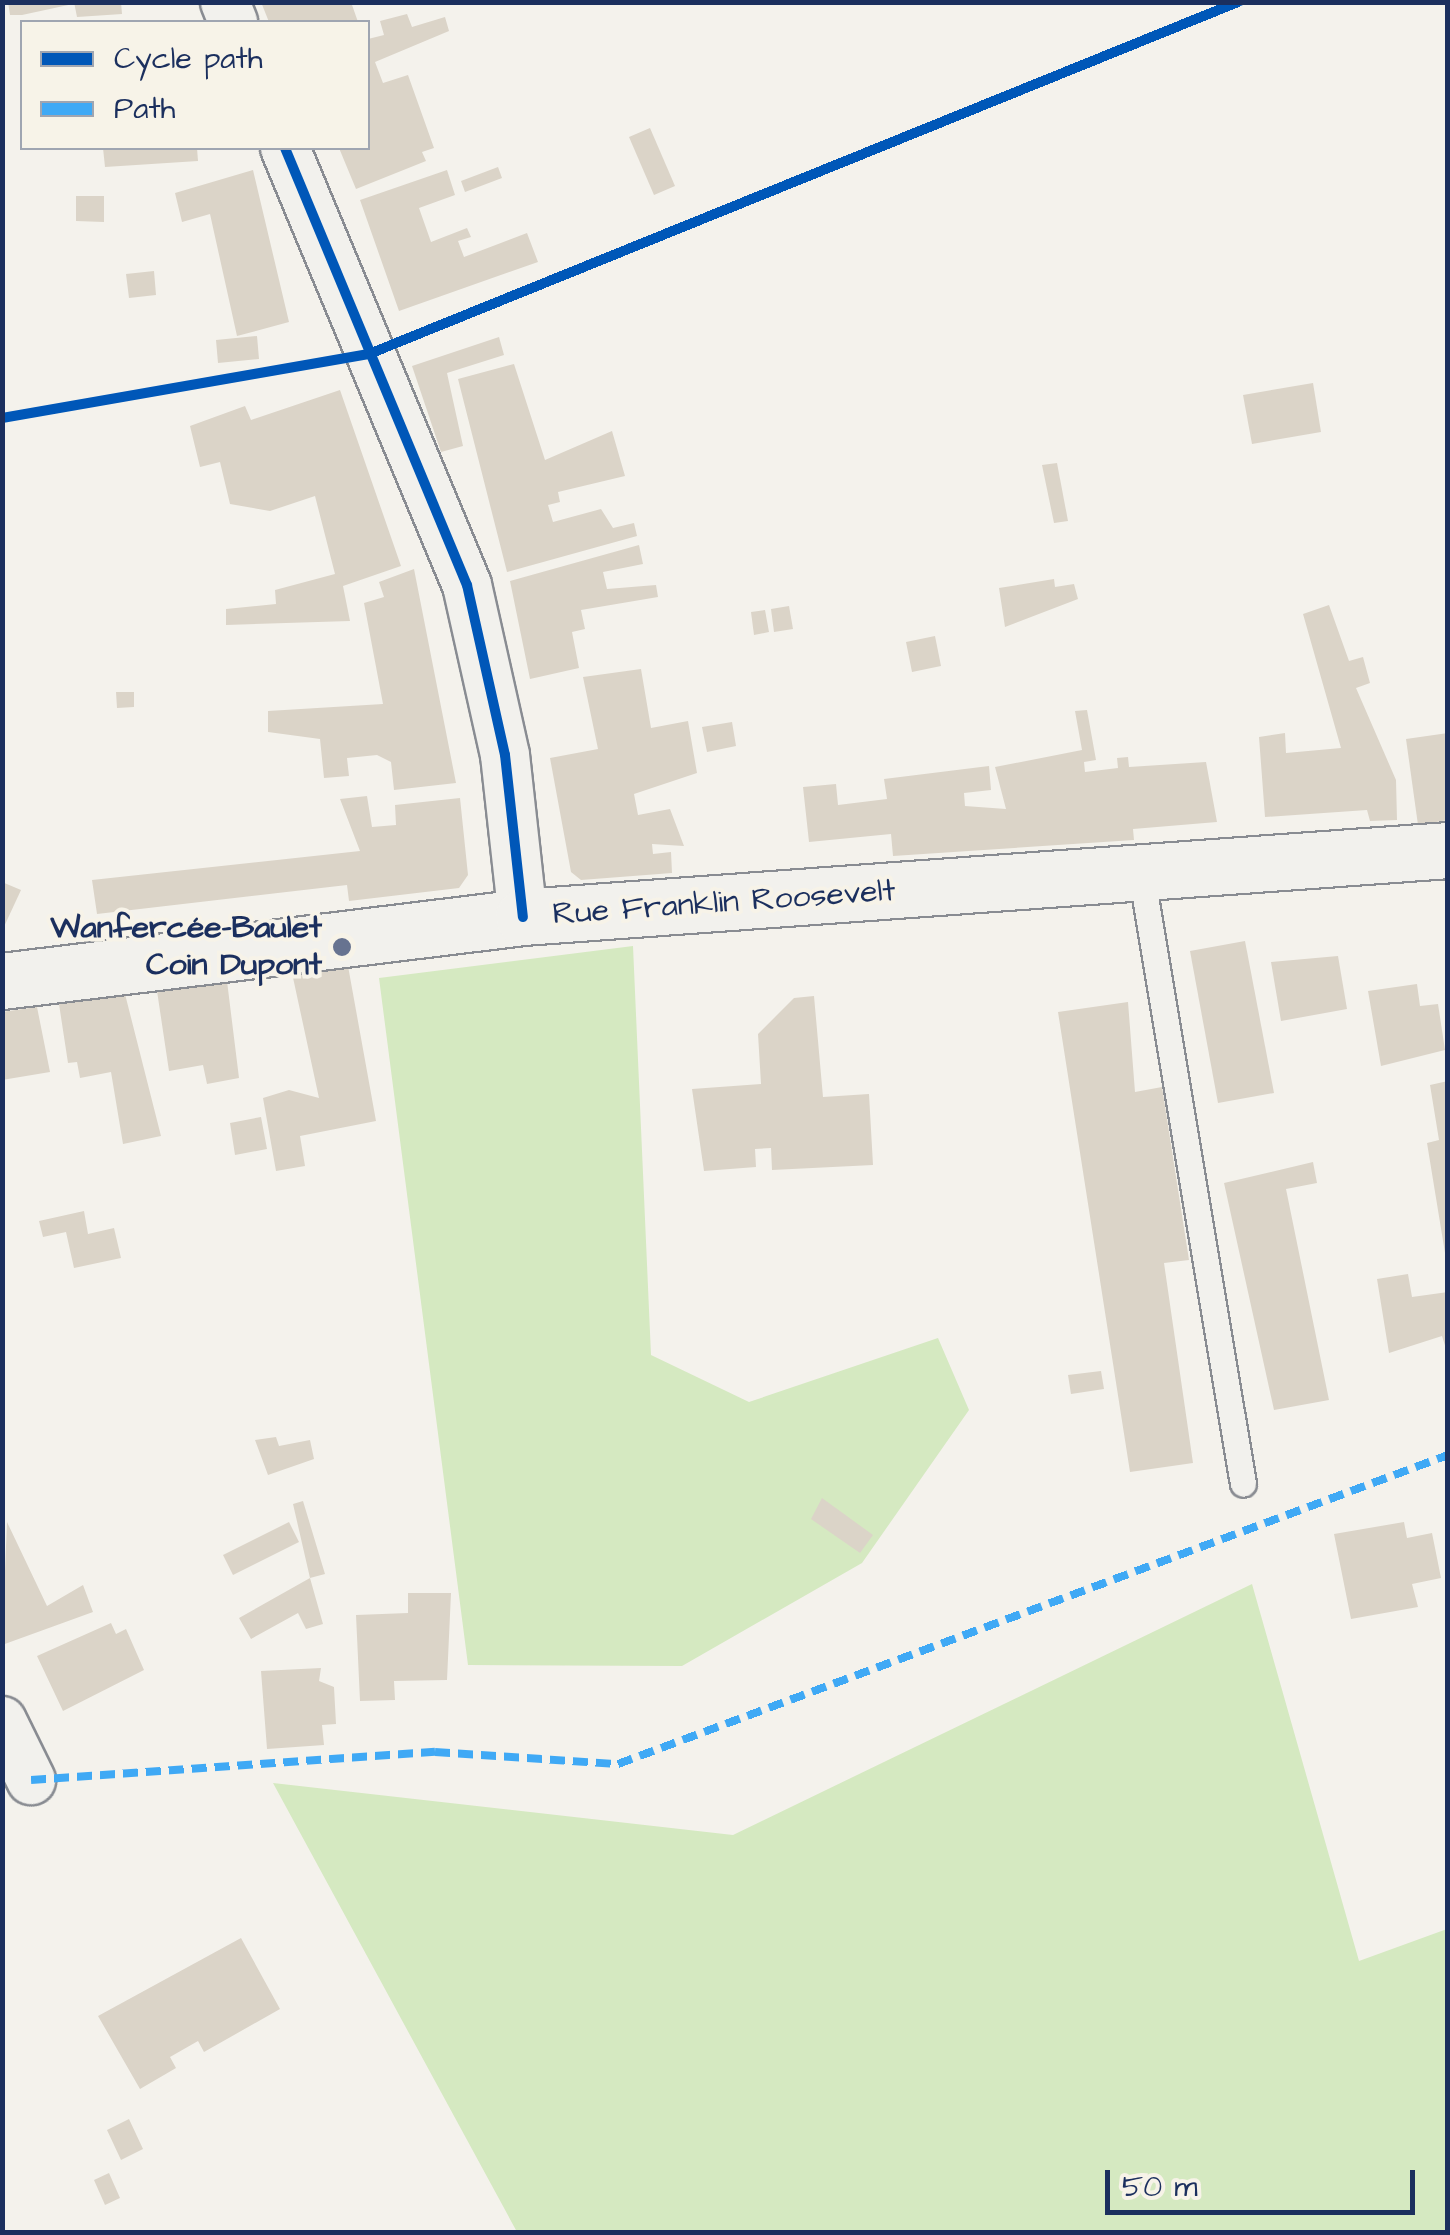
<!DOCTYPE html>
<meta charset="utf-8">
<style>
body{margin:0}
#map{position:relative;width:1450px;height:2235px;overflow:hidden;background:#f4f2ec;font-family:"Architects Daughter",sans-serif}
div>[style]{position:absolute}
.green>*{inset:0;background:#d5e9c1}
.building>*{inset:0;background:#dbd4c8}
.roads{filter:drop-shadow(2px 0 #898c92) drop-shadow(-2px 0 #898c92) drop-shadow(0 2px #898c92) drop-shadow(0 -2px #898c92)}
.lane>*{height:25px;margin:-12.5px;padding:0 12.5px;transform-origin:12.5px;border-radius:12.5px;background:#f2f1ed}
.street>*{height:48px;margin:-24px;padding:0 24px;transform-origin:24px;border-radius:24px;background:#f2f1ed}
.secondary>*{height:55px;margin:-27.5px;padding:0 27.5px;transform-origin:27.5px;border-radius:27.5px;background:#f2f1ed}
.quiet>*{height:8px;margin-top:-4px;transform-origin:0;background:repeating-linear-gradient(90deg,#3fa9f5 0 15px,transparent 0 23px)}
.cycleway>*{height:10px;margin:-5px;padding:0 5px;transform-origin:5px;border-radius:5px;background:#0057b8}
.dots>*{width:28px;height:28px;translate:-50% -50%;box-sizing:border-box;border:5px solid #f7f3e8;border-radius:50%}
span{translate:-50% -50%;white-space:nowrap;text-align:center;line-height:1.15;-webkit-text-stroke:8px #f7f3e8;paint-order:stroke}
.street-label{font-size:32px;color:#1b2f5e}
.poi-label{font-size:32px;color:#1b2f5e;font-weight:700}
.right{translate:-100% -50%;text-align:right}
.frame{position:absolute;inset:0;border:5px solid #1b2f5e;pointer-events:none}
.legend{position:absolute;left:20px;top:20px;width:350px;height:130px;box-sizing:border-box;background:#f7f3e8;border:2px solid #9fa5b1;margin:0;padding:12px 18px;list-style:none;font-size:30px;color:#1b2f5e}
.legend li{display:flex;align-items:center;gap:20px;height:50px}
.legend b{width:50px;border:2px solid #9fa5b1}
.scale{position:absolute;left:1105px;top:2170px;width:310px;height:45px;box-sizing:border-box;border:5px solid #1b2f5e;border-top:0;padding-left:12px;font-size:30px;line-height:35px;white-space:nowrap;color:#1b2f5e;-webkit-text-stroke:8px #f7f3e8;paint-order:stroke}
</style>
<div id="map">
<div class="green">
<i style="clip-path:polygon(633px 946px,651px 1355px,749px 1402px,938px 1338px,969px 1410px,862px 1563px,682px 1666px,468px 1665px,379px 978px)"></i>
<i style="clip-path:polygon(1252px 1584px,1359px 1961px,1447px 1929px,1447px 2232px,517px 2232px,273px 1783px,733px 1835px)"></i>
</div>
<div class="building">
<i style="clip-path:polygon(8px 2px,73px 2px,73px 4px,22px 15px,10px 15px)"></i>
<i style="clip-path:polygon(74px 2px,121px 2px,122px 14px,77px 17px)"></i>
<i style="clip-path:polygon(261px 2px,351px 2px,358px 22px,269px 22px)"></i>
<i style="clip-path:polygon(407px 14px,412px 27px,445px 17px,449px 31px,375px 62px,383px 83px,408px 75px,434px 148px,422px 152px,426px 161px,356px 189px,339px 148px,368px 148px,368px 39px,384px 35px,380px 21px)"></i>
<i style="clip-path:polygon(650px 128px,675px 186px,654px 195px,629px 137px)"></i>
<i style="clip-path:polygon(103px 148px,197px 148px,198px 161px,105px 167px)"></i>
<i style="clip-path:polygon(498px 167px,502px 178px,465px 192px,461px 181px)"></i>
<i style="clip-path:polygon(253px 170px,289px 322px,237px 336px,210px 214px,182px 222px,175px 193px)"></i>
<i style="clip-path:polygon(447px 170px,455px 195px,419px 208px,431px 242px,467px 228px,471px 237px,458px 241px,464px 257px,527px 233px,538px 262px,399px 311px,360px 200px)"></i>
<i style="clip-path:polygon(76px 196px,104px 196px,104px 222px,76px 221px)"></i>
<i style="clip-path:polygon(154px 271px,156px 295px,129px 298px,126px 274px)"></i>
<i style="clip-path:polygon(257px 336px,259px 359px,218px 363px,216px 340px)"></i>
<i style="clip-path:polygon(499px 337px,504px 355px,447px 373px,463px 446px,441px 452px,412px 366px)"></i>
<i style="clip-path:polygon(514px 364px,545px 460px,612px 431px,625px 476px,558px 492px,560px 502px,548px 505px,553px 522px,601px 509px,613px 528px,634px 523px,637px 536px,507px 572px,458px 379px)"></i>
<i style="clip-path:polygon(1313px 383px,1321px 432px,1252px 444px,1243px 395px)"></i>
<i style="clip-path:polygon(340px 390px,401px 566px,343px 586px,350px 621px,226px 625px,226px 609px,276px 604px,275px 590px,335px 574px,315px 496px,270px 511px,230px 504px,220px 462px,200px 467px,190px 426px,245px 406px,251px 420px)"></i>
<i style="clip-path:polygon(1057px 463px,1068px 521px,1054px 523px,1042px 465px)"></i>
<i style="clip-path:polygon(639px 545px,643px 564px,603px 572px,607px 589px,656px 585px,658px 597px,581px 610px,585px 629px,572px 632px,579px 668px,530px 679px,510px 581px)"></i>
<i style="clip-path:polygon(414px 569px,456px 783px,394px 790px,391px 762px,377px 755px,347px 758px,349px 776px,324px 778px,320px 739px,268px 732px,268px 711px,383px 704px,364px 603px,384px 597px,379px 582px)"></i>
<i style="clip-path:polygon(1054px 579px,1055px 587px,1074px 584px,1078px 599px,1005px 627px,999px 588px)"></i>
<i style="clip-path:polygon(1329px 605px,1349px 661px,1363px 657px,1370px 683px,1356px 688px,1396px 780px,1397px 820px,1370px 821px,1367px 810px,1265px 817px,1259px 737px,1285px 733px,1286px 753px,1341px 748px,1303px 614px)"></i>
<i style="clip-path:polygon(789px 606px,793px 629px,774px 632px,771px 609px)"></i>
<i style="clip-path:polygon(765px 610px,769px 632px,754px 635px,751px 612px)"></i>
<i style="clip-path:polygon(935px 636px,941px 666px,912px 672px,906px 642px)"></i>
<i style="clip-path:polygon(641px 669px,651px 728px,688px 721px,697px 773px,634px 794px,638px 815px,670px 809px,684px 846px,652px 844px,653px 854px,671px 852px,672px 873px,581px 880px,571px 872px,550px 758px,598px 749px,583px 677px)"></i>
<i style="clip-path:polygon(116px 692px,134px 692px,134px 707px,117px 708px)"></i>
<i style="clip-path:polygon(1087px 710px,1096px 760px,1084px 762px,1085px 772px,1118px 768px,1117px 758px,1128px 757px,1129px 767px,1206px 762px,1217px 822px,1133px 829px,1134px 840px,893px 856px,891px 834px,809px 842px,803px 787px,836px 784px,838px 805px,887px 799px,884px 779px,989px 766px,991px 790px,964px 793px,965px 806px,1006px 809px,995px 767px,1082px 750px,1075px 711px)"></i>
<i style="clip-path:polygon(732px 722px,736px 746px,707px 752px,702px 727px)"></i>
<i style="clip-path:polygon(1448px 733px,1448px 820px,1418px 825px,1406px 739px)"></i>
<i style="clip-path:polygon(367px 796px,372px 827px,396px 825px,395px 805px,460px 798px,468px 875px,459px 888px,349px 901px,347px 885px,97px 914px,92px 880px,360px 851px,340px 799px)"></i>
<i style="clip-path:polygon(2px 882px,21px 890px,2px 931px)"></i>
<i style="clip-path:polygon(1245px 941px,1274px 1093px,1218px 1103px,1190px 951px)"></i>
<i style="clip-path:polygon(1338px 956px,1347px 1009px,1281px 1021px,1271px 962px)"></i>
<i style="clip-path:polygon(348px 966px,376px 1121px,300px 1136px,305px 1166px,276px 1171px,263px 1098px,289px 1090px,319px 1098px,292px 973px)"></i>
<i style="clip-path:polygon(227px 981px,239px 1078px,207px 1084px,203px 1065px,169px 1071px,157px 991px)"></i>
<i style="clip-path:polygon(1417px 984px,1420px 1006px,1438px 1004px,1445px 1050px,1381px 1066px,1368px 991px)"></i>
<i style="clip-path:polygon(125px 994px,161px 1136px,123px 1144px,111px 1072px,80px 1078px,77px 1062px,68px 1063px,59px 1004px)"></i>
<i style="clip-path:polygon(814px 996px,823px 1097px,869px 1094px,873px 1165px,772px 1170px,771px 1148px,755px 1149px,756px 1167px,704px 1171px,692px 1089px,761px 1084px,758px 1034px,794px 998px)"></i>
<i style="clip-path:polygon(1128px 1002px,1135px 1092px,1162px 1087px,1189px 1260px,1164px 1263px,1193px 1463px,1130px 1472px,1058px 1012px)"></i>
<i style="clip-path:polygon(37px 1007px,50px 1072px,2px 1080px,2px 1012px)"></i>
<i style="clip-path:polygon(1448px 1081px,1448px 1253px,1445px 1253px,1427px 1143px,1439px 1140px,1430px 1085px)"></i>
<i style="clip-path:polygon(261px 1117px,267px 1149px,235px 1155px,230px 1123px)"></i>
<i style="clip-path:polygon(1313px 1162px,1317px 1183px,1286px 1189px,1329px 1400px,1274px 1410px,1224px 1183px)"></i>
<i style="clip-path:polygon(84px 1211px,88px 1234px,114px 1228px,121px 1258px,74px 1268px,66px 1232px,43px 1237px,39px 1221px)"></i>
<i style="clip-path:polygon(1408px 1274px,1412px 1297px,1448px 1292px,1448px 1355px,1442px 1336px,1389px 1353px,1377px 1279px)"></i>
<i style="clip-path:polygon(1101px 1371px,1104px 1389px,1071px 1394px,1068px 1375px)"></i>
<i style="clip-path:polygon(276px 1437px,279px 1446px,310px 1440px,314px 1459px,268px 1475px,255px 1440px)"></i>
<i style="clip-path:polygon(822px 1498px,873px 1535px,860px 1553px,811px 1519px)"></i>
<i style="clip-path:polygon(303px 1501px,325px 1574px,310px 1578px,323px 1624px,306px 1629px,298px 1613px,251px 1639px,239px 1618px,310px 1578px,293px 1504px)"></i>
<i style="clip-path:polygon(7px 1522px,47px 1606px,83px 1585px,93px 1612px,2px 1645px)"></i>
<i style="clip-path:polygon(289px 1522px,299px 1542px,233px 1575px,223px 1555px)"></i>
<i style="clip-path:polygon(1404px 1522px,1407px 1538px,1432px 1533px,1441px 1578px,1412px 1584px,1418px 1607px,1351px 1619px,1334px 1534px)"></i>
<i style="clip-path:polygon(408px 1593px,451px 1593px,447px 1680px,394px 1681px,395px 1700px,360px 1701px,356px 1615px,408px 1613px)"></i>
<i style="clip-path:polygon(111px 1623px,116px 1634px,126px 1629px,144px 1670px,63px 1711px,37px 1656px)"></i>
<i style="clip-path:polygon(321px 1668px,319px 1681px,334px 1687px,336px 1724px,322px 1725px,324px 1745px,267px 1749px,261px 1671px)"></i>
<i style="clip-path:polygon(241px 1938px,280px 2009px,204px 2052px,198px 2041px,170px 2057px,176px 2068px,140px 2089px,98px 2016px)"></i>
<i style="clip-path:polygon(129px 2119px,143px 2149px,121px 2160px,107px 2130px)"></i>
<i style="clip-path:polygon(109px 2173px,120px 2198px,105px 2205px,94px 2180px)"></i>
</div>
<div class="roads">
<div class="lane">
<i style="left:1141px;top:873px;width:619px;rotate:80.52deg"></i>
</div>
<div class="street">
<i style="left:225px;top:2px;width:22px;rotate:68deg"></i>
<i style="left:285px;top:148px;width:473px;rotate:67.4deg"></i>
<i style="left:467px;top:585px;width:174px;rotate:77.4deg"></i>
<i style="left:505px;top:755px;width:163px;rotate:83.7deg"></i>
<i style="left:2px;top:1721px;width:66px;rotate:63.8deg"></i>
</div>
<div class="secondary">
<i style="left:2px;top:981px;width:525px;rotate:-7deg"></i>
<i style="left:523px;top:917px;width:927px;rotate:-4.14deg"></i>
</div>
</div>
<div class="quiet">
<i style="left:31px;top:1780px;width:405px;rotate:-4deg"></i>
<i style="left:435px;top:1752px;width:183px;rotate:3.8deg"></i>
<i style="left:618px;top:1764px;width:886px;rotate:-20.42deg"></i>
</div>
<div class="cycleway">
<i style="left:285px;top:148px;width:473px;rotate:67.4deg"></i>
<i style="left:467px;top:585px;width:174px;rotate:77.4deg"></i>
<i style="left:505px;top:755px;width:163px;rotate:83.7deg"></i>
<i style="left:2px;top:418px;width:373px;rotate:-9.9deg"></i>
<i style="left:369px;top:354px;width:938px;rotate:-22.05deg"></i>
</div>
<div class="dots">
<i style="left:342px;top:947px;background:#677390"></i>
</div>
<div class="street-label">
<span style="left:724px;top:903px;rotate:-4deg">Rue Franklin Roosevelt</span>
</div>
<div class="poi-label">
<span class="right" style="left:322px;top:947px">Wanfercée-Baulet<br>Coin Dupont</span>
</div>
<div class="frame"></div>
<ul class="legend">
<li><b style="height:12px;background:#0057b8"></b>Cycle path</li>
<li><b style="height:12px;background:#3fa9f5"></b>Path</li>
</ul>
<div class="scale">50 m</div>
</div>
